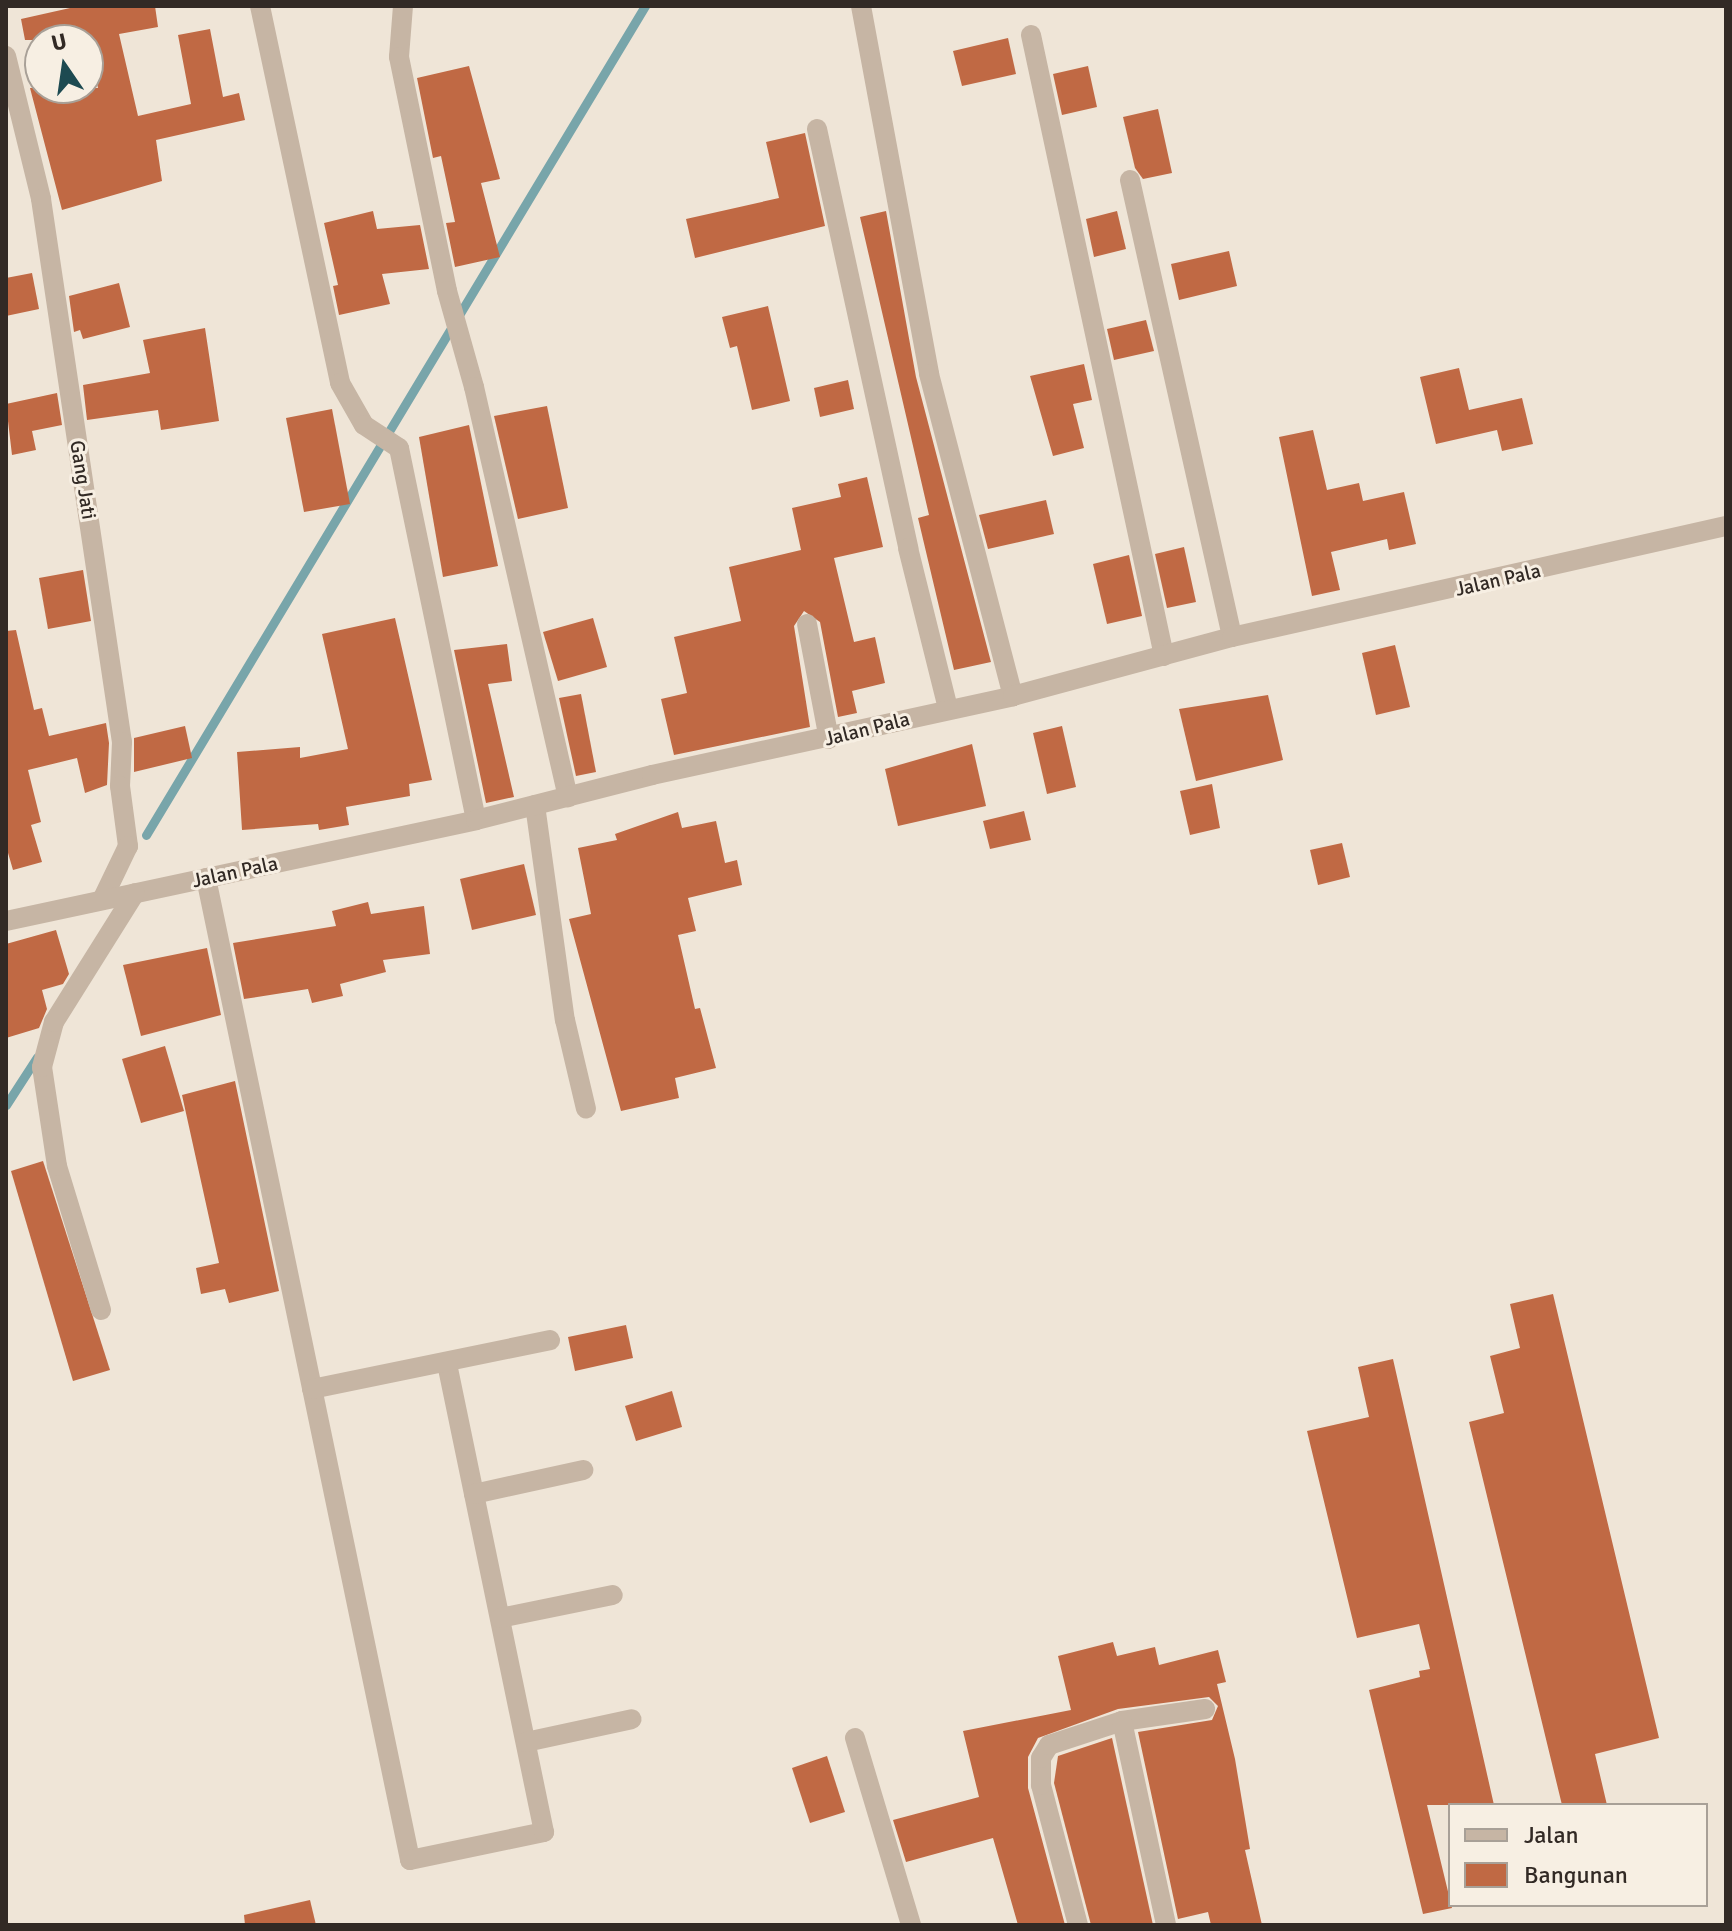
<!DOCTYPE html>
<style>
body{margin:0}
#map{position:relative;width:1732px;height:1931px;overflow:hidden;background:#efe5d7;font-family:Signika,sans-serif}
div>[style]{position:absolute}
.stream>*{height:9px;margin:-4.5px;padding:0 4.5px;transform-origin:4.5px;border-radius:4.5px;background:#78a5aa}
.building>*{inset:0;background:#c06944}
.minor>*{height:20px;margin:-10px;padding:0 10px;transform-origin:10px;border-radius:10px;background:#c6b5a4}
span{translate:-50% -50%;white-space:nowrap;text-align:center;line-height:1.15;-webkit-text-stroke:6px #f7efe3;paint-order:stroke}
.street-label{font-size:20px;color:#322a25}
.frame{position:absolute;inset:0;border:8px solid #322a25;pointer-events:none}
.legend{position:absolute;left:1448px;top:1803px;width:260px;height:104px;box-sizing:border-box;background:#f7efe3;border:2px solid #a8a097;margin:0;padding:10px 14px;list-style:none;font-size:24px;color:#322a25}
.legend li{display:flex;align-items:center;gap:16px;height:40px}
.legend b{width:40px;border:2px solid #a8a097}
.north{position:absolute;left:24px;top:24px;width:80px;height:80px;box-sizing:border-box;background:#f7efe3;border:2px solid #a8a097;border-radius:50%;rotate:347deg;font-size:22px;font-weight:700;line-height:32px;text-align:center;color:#322a25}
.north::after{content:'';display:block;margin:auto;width:28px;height:36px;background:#1d4a51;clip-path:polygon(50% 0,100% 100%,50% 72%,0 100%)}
</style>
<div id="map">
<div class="stream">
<i style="left:146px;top:835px;width:968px;rotate:-58.96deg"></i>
<i style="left:6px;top:1105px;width:57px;rotate:-57.1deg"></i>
</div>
<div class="building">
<i style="clip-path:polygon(79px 6px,155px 6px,158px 27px,119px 34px,138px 116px,191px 104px,178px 35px,210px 29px,223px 97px,239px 93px,245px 120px,156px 140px,162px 181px,62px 210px,30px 88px,98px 88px,88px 40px,25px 40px,21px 19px)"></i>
<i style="clip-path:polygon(1008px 38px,1016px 74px,962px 86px,953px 51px)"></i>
<i style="clip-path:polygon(469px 66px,500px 179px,481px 183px,500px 257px,455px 267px,446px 223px,455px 222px,441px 156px,433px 158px,417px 78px)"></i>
<i style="clip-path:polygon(1088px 66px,1097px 107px,1062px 115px,1053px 74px)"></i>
<i style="clip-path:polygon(1158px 109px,1172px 173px,1143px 179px,1135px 168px,1123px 117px)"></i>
<i style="clip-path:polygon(805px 133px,825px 226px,695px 258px,686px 219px,779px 198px,766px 142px)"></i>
<i style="clip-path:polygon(373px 211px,377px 229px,420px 225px,429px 269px,382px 274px,390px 304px,339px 315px,333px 286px,338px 285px,324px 223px)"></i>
<i style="clip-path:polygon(886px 211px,916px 377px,991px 662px,954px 670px,918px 518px,929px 515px,860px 217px)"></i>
<i style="clip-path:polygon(1117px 211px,1126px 249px,1094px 257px,1086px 219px)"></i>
<i style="clip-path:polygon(1229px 251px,1237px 286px,1179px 300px,1171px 264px)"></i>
<i style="clip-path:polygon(32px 273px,39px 309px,6px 316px,6px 278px)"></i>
<i style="clip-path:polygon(119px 283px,130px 327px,83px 339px,80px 330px,74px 332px,69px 296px)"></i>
<i style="clip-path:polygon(768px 306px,790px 401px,752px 410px,737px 346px,730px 348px,722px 317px)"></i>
<i style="clip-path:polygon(1146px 320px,1154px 351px,1114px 360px,1107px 329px)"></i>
<i style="clip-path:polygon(205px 328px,219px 421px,161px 430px,158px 410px,87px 420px,83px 385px,150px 373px,143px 340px)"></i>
<i style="clip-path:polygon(1084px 364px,1092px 400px,1073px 404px,1084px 448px,1053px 456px,1030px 376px)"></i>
<i style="clip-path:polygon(1459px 368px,1469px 410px,1522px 398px,1533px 444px,1502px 451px,1497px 430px,1436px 444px,1420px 377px)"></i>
<i style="clip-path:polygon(848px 380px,854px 409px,820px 417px,814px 388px)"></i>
<i style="clip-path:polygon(57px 393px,62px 425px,32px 431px,36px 450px,12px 455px,6px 404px)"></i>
<i style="clip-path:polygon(547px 406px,568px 508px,518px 519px,494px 416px)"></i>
<i style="clip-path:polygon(332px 409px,350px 504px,304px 512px,286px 418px)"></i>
<i style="clip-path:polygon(469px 425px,498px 566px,443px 577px,419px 437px)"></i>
<i style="clip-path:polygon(1313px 430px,1327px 490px,1359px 483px,1363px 501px,1404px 492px,1416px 544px,1389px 550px,1387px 539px,1331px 552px,1340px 590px,1312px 596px,1279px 437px)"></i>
<i style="clip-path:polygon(867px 477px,883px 547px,834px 558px,854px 642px,875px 637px,885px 683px,852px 691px,857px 713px,838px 717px,820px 622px,804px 611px,794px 626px,810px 727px,674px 755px,661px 699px,687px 693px,674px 637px,741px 621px,729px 567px,801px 550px,792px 508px,841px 497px,838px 484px)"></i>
<i style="clip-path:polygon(1046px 500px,1054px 534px,988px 549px,979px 515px)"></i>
<i style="clip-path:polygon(1184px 547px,1196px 602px,1167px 608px,1155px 554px)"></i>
<i style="clip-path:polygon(1129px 555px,1142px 616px,1107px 624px,1093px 564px)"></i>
<i style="clip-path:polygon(83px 570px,91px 621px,48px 629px,39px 578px)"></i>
<i style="clip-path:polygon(395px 618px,432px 780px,409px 784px,410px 796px,346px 807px,349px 825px,319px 830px,318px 824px,242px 830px,237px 752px,300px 747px,300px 758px,348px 749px,322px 634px)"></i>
<i style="clip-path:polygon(593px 618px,607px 667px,558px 681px,543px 632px)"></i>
<i style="clip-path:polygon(16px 630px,34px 710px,42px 708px,49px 736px,106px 723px,109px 743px,107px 785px,85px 793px,77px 758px,28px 770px,41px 822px,31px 825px,42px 862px,13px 870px,6px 846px,6px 631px)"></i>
<i style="clip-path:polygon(507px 644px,512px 681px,488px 684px,514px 797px,486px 803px,454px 650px)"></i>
<i style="clip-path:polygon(1395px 645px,1410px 707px,1376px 715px,1362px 653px)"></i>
<i style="clip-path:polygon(581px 694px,596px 772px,576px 776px,559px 698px)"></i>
<i style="clip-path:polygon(1268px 695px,1283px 760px,1196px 781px,1179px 709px)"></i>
<i style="clip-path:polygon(185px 726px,192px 758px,134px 772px,134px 738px)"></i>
<i style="clip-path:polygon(1062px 726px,1076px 787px,1047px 794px,1033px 733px)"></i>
<i style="clip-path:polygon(972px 744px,986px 806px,898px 826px,885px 769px)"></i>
<i style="clip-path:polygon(1212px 784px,1220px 828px,1190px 835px,1180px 791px)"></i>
<i style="clip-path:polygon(1024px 811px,1031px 840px,990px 849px,983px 821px)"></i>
<i style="clip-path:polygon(678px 812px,682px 828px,716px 821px,725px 863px,737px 860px,742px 885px,688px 898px,696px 931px,678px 935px,695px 1009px,700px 1008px,716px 1068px,675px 1078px,679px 1098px,621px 1111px,569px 919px,591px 914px,578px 848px,617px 840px,615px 834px)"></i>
<i style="clip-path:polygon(1342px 843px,1350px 877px,1318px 885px,1310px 850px)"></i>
<i style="clip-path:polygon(524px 864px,536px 915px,472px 930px,460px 879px)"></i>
<i style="clip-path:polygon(368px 902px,371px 914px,424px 906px,430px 954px,383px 960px,386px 972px,340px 984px,343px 996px,312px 1003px,308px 989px,244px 999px,233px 943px,336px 926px,332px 911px)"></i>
<i style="clip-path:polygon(56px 930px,69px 974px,63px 984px,42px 990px,47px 1009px,39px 1028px,6px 1038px,6px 944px)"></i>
<i style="clip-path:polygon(207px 948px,221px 1015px,141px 1036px,123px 965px)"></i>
<i style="clip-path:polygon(165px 1046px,184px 1111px,141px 1123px,122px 1059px)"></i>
<i style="clip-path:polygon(235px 1081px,279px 1291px,229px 1303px,225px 1289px,201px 1294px,196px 1268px,219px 1263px,182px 1095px)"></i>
<i style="clip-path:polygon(43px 1161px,110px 1370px,73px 1381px,11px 1171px)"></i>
<i style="clip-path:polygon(1553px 1294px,1659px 1738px,1595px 1754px,1607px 1805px,1562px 1805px,1469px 1422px,1504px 1413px,1490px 1356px,1520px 1348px,1510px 1304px)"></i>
<i style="clip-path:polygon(626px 1325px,633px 1358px,575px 1371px,568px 1337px)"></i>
<i style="clip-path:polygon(1393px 1359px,1494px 1805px,1427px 1805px,1452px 1908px,1423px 1914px,1369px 1690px,1420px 1677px,1419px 1671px,1430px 1669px,1419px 1624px,1357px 1638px,1307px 1431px,1369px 1417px,1358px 1367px)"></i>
<i style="clip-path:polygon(672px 1391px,682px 1427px,636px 1441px,625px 1406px)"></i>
<i style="clip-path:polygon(1113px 1642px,1117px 1656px,1155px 1647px,1159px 1665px,1218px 1650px,1226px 1682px,1217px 1684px,1235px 1759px,1250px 1849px,1245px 1850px,1262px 1925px,1211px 1925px,1208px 1912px,1178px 1919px,1138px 1732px,1212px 1720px,1218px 1706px,1209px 1697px,1118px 1709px,1038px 1738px,1028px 1757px,1028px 1788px,1065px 1925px,1018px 1925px,993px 1838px,906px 1862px,893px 1820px,979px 1797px,963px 1731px,1071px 1710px,1058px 1656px)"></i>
<i style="clip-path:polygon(1112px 1738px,1153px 1925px,1091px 1925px,1054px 1783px,1058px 1756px)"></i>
<i style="clip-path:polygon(827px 1756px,845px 1812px,810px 1823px,792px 1768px)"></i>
<i style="clip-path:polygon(310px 1900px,316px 1925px,245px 1925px,244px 1915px)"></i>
</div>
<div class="minor">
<i style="left:260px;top:6px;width:385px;rotate:78deg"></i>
<i style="left:340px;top:383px;width:48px;rotate:60.3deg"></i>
<i style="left:364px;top:425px;width:42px;rotate:33.3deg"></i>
<i style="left:399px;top:448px;width:380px;rotate:78.3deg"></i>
<i style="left:403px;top:6px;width:51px;rotate:94.5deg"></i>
<i style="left:399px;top:57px;width:239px;rotate:78.4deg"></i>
<i style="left:447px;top:291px;width:100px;rotate:74.3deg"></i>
<i style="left:474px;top:387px;width:421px;rotate:77.1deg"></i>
<i style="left:861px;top:6px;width:374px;rotate:79.5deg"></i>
<i style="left:929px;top:374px;width:333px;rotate:75.4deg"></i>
<i style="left:1031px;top:35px;width:635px;rotate:77.91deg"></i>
<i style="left:6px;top:56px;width:147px;rotate:76.2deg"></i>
<i style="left:41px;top:199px;width:549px;rotate:81.52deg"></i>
<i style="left:122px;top:742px;width:44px;rotate:92.6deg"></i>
<i style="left:120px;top:786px;width:61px;rotate:82.4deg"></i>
<i style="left:128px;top:846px;width:60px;rotate:115.7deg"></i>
<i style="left:817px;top:129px;width:429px;rotate:77.7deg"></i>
<i style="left:908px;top:548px;width:165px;rotate:76deg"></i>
<i style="left:1130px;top:180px;width:468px;rotate:77.4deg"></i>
<i style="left:807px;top:624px;width:117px;rotate:79.2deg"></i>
<i style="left:535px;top:805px;width:217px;rotate:82.1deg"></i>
<i style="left:565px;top:1020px;width:91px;rotate:76.7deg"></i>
<i style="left:206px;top:878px;width:1003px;rotate:78.26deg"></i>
<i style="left:410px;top:1860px;width:137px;rotate:-11.8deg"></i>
<i style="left:544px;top:1832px;width:480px;rotate:-101.7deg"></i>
<i style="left:6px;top:921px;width:481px;rotate:-12.1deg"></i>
<i style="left:476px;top:820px;width:182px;rotate:-14.3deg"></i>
<i style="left:652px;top:775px;width:370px;rotate:-12.3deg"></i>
<i style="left:1013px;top:696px;width:227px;rotate:-15.1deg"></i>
<i style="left:1232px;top:637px;width:506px;rotate:-12.66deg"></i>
<i style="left:101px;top:1310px;width:151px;rotate:-107deg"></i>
<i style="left:57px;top:1166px;width:100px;rotate:-98.6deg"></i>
<i style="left:42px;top:1067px;width:47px;rotate:-75.1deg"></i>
<i style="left:54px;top:1022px;width:152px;rotate:-57.9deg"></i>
<i style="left:312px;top:1389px;width:243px;rotate:-11.6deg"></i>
<i style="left:474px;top:1494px;width:112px;rotate:-12.4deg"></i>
<i style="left:500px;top:1618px;width:115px;rotate:-11.5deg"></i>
<i style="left:1122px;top:1721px;width:84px;rotate:-8.2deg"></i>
<i style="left:855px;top:1738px;width:195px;rotate:73.3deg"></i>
<i style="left:526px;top:1742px;width:108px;rotate:-12.2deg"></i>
<i style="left:1078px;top:1925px;width:145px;rotate:-104.8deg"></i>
<i style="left:1041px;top:1785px;width:27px;rotate:-90deg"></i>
<i style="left:1041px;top:1758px;width:15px;rotate:-58deg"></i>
<i style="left:1049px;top:1745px;width:77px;rotate:-18.2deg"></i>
<i style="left:1122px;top:1721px;width:209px;rotate:77.8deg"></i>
</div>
<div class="street-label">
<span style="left:83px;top:480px;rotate:81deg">Gang Jati</span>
<span style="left:1498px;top:580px;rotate:-13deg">Jalan Pala</span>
<span style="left:867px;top:729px;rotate:-14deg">Jalan Pala</span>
<span style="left:235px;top:872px;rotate:-12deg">Jalan Pala</span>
</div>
<div class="frame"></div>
<ul class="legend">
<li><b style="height:10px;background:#c6b5a4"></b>Jalan</li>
<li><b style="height:22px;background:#c06944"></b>Bangunan</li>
</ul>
<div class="north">U</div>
</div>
